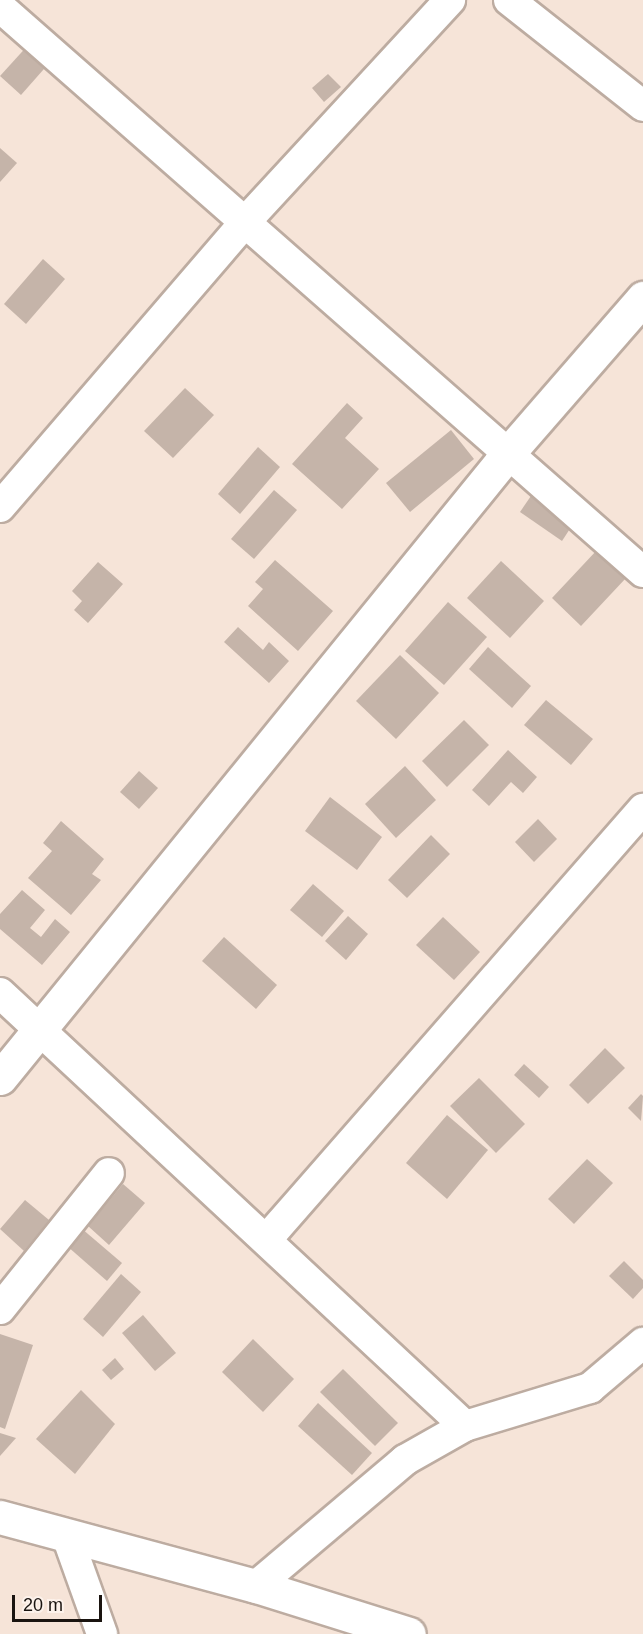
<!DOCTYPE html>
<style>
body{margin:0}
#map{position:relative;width:643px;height:1634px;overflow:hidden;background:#f6e4d8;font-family:Helvetica,sans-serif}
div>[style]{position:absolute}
.building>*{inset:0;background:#c5b4a9}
.roads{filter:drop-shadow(2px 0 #bdaca1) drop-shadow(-2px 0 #bdaca1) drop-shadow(0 2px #bdaca1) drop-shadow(0 -2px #bdaca1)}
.minor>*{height:30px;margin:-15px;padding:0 15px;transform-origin:15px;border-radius:15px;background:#fff}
.tertiary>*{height:33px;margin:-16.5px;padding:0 16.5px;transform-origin:16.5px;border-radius:16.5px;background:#fff}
span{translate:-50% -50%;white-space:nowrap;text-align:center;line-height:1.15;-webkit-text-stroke:6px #fdf2eb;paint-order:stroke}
.scale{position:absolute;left:12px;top:1595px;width:90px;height:27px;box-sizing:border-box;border:3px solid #1a1410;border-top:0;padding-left:8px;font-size:18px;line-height:21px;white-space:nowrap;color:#1a1410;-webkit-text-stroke:4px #fdf2eb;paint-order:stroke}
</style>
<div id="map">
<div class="building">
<i style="clip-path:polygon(30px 43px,51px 61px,21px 95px,0 76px)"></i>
<i style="clip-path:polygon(328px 74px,341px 87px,324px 102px,312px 88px)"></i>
<i style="clip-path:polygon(0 148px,17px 163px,0 182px)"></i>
<i style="clip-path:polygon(43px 259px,65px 279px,26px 324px,4px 304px)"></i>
<i style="clip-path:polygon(185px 388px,214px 415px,173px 458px,144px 431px)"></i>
<i style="clip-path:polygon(347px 403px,363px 418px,345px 438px,379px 469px,342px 509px,292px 464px)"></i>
<i style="clip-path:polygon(451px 430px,474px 459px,410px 512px,386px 483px)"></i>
<i style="clip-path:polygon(258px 447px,280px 467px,240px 514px,218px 494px)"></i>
<i style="clip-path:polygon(274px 490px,297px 510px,254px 559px,231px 539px)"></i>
<i style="clip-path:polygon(535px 490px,577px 518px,562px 541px,520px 512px)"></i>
<i style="clip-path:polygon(597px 550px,626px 578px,581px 626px,552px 598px)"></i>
<i style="clip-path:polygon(275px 560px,333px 611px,298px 651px,248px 606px,263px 589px,255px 582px)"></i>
<i style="clip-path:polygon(501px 561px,544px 601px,510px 638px,467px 598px)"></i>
<i style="clip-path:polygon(98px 562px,123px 584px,88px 623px,74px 610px,82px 601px,72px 591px)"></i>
<i style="clip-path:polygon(448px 602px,487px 637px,444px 685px,405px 651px)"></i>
<i style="clip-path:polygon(238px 627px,263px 650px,269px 642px,289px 661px,269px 683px,224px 642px)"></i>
<i style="clip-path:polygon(488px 647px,531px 686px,512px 708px,469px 669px)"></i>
<i style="clip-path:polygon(400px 655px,439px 693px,396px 739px,356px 701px)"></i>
<i style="clip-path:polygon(546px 700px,593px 739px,571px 765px,524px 725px)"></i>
<i style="clip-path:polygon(464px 720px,489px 745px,447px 787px,422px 761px)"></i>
<i style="clip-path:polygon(508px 750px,537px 777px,523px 793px,511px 782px,489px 806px,472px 790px)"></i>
<i style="clip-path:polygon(405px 766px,436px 800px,396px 838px,365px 804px)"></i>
<i style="clip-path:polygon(139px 771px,158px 788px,139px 809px,120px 792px)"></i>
<i style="clip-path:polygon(330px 797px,382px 837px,357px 870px,305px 831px)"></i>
<i style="clip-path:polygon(538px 819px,557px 839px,534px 862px,515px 842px)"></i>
<i style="clip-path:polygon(61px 821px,104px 859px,92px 874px,101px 880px,71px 915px,28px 878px,52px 851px,43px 843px)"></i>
<i style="clip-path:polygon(431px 835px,450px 854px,407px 898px,388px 880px)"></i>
<i style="clip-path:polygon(313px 884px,344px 911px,322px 937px,290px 910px)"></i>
<i style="clip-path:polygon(22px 890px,45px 910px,30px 928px,41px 937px,55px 919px,70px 932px,42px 965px,0 929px,0 914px)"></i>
<i style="clip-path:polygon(348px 916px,368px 934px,346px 960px,325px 941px)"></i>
<i style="clip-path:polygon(443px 917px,480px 952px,454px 980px,416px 945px)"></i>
<i style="clip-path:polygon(224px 937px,277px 985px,256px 1009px,202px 961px)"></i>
<i style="clip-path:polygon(605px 1048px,625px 1068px,588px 1104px,569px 1085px)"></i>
<i style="clip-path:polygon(524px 1064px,549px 1087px,539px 1098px,514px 1075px)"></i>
<i style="clip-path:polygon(479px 1078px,525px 1124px,496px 1153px,450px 1106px)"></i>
<i style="clip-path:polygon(641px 1094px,643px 1096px,641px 1121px,628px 1108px)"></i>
<i style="clip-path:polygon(447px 1115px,488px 1150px,447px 1199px,406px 1163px)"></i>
<i style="clip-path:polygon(587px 1159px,613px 1183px,574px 1224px,548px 1199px)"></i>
<i style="clip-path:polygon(123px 1184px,145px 1203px,109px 1245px,88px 1226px)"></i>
<i style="clip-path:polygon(25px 1200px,49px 1220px,24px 1251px,0 1229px)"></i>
<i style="clip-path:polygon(81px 1228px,122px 1263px,107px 1281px,67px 1246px)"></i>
<i style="clip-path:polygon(624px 1261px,643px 1280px,643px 1288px,633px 1299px,609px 1276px)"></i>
<i style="clip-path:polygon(121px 1274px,141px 1292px,103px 1337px,83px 1319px)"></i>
<i style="clip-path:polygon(143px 1315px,176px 1353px,155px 1371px,122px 1333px)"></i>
<i style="clip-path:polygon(0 1334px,33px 1345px,5px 1429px,0 1427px)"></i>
<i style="clip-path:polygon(253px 1339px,294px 1379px,263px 1412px,222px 1372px)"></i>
<i style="clip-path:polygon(115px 1358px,124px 1369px,111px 1380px,102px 1370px)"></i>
<i style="clip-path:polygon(343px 1369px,398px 1423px,375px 1446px,320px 1392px)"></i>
<i style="clip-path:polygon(81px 1390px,115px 1424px,75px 1474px,36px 1439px)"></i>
<i style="clip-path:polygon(318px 1403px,372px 1453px,352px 1475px,298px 1426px)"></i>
<i style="clip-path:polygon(0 1433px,16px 1438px,0 1456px)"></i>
</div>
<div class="roads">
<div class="minor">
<i style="left:509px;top:0;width:171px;rotate:38.3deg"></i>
<i style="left:0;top:7px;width:856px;rotate:41.31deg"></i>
<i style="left:0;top:507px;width:377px;rotate:-49.3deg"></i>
<i style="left:246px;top:221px;width:301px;rotate:-47.3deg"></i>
<i style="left:0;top:993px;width:635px;rotate:42.96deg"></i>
<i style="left:266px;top:1240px;width:573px;rotate:-48.82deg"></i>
<i style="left:0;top:1309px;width:174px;rotate:-51.3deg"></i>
<i style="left:67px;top:1536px;width:104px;rotate:70.3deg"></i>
<i style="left:256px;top:1586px;width:195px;rotate:-40.2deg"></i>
<i style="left:405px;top:1460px;width:69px;rotate:-29.5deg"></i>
<i style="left:465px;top:1426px;width:131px;rotate:-16.9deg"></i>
<i style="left:590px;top:1388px;width:70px;rotate:-40.3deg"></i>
</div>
<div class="tertiary">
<i style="left:0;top:1078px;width:808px;rotate:-50.88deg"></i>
<i style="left:510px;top:451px;width:203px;rotate:-49deg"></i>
<i style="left:0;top:1517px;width:265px;rotate:15.1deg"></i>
<i style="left:256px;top:1586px;width:160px;rotate:17.4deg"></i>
</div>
</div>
<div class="scale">20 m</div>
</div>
